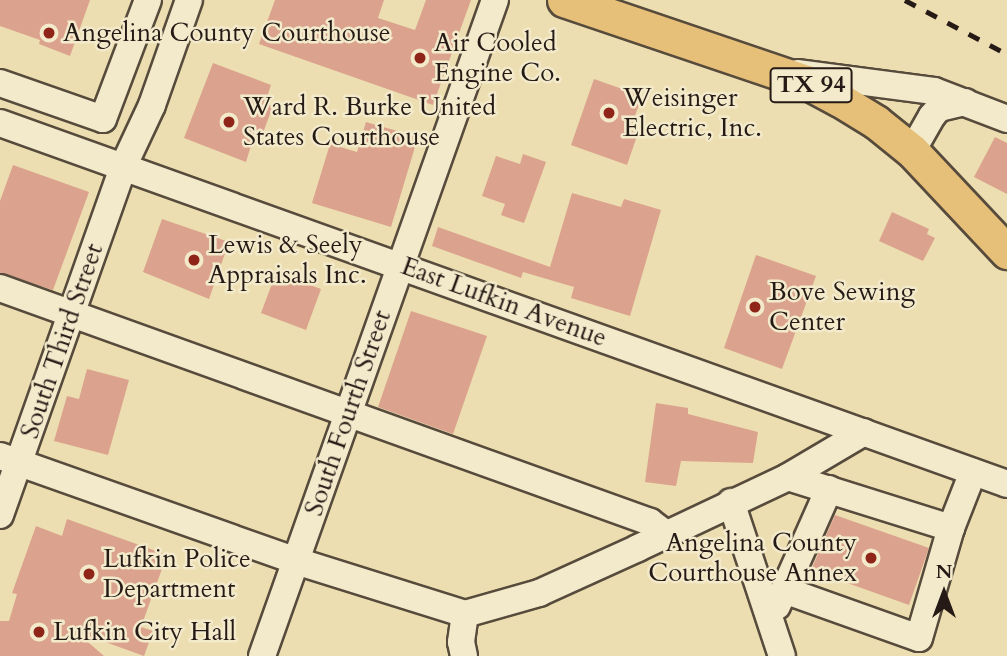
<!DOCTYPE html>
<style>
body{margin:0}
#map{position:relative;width:1007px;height:656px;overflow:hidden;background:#ecdeb0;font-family:Cardo,serif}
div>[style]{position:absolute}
.building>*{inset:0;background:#dba28d}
.roads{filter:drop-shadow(2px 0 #574b3c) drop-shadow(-2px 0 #574b3c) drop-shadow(0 2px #574b3c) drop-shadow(0 -2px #574b3c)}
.minor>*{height:26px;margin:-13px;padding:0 13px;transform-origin:13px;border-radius:13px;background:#f3eacc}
.major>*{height:33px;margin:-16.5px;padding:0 16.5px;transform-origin:16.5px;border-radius:16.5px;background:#e6bf78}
.rail>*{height:5px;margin-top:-2.5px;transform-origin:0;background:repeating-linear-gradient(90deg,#251a15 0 12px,transparent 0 24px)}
.dots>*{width:19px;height:19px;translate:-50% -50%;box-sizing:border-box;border:4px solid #f3eacc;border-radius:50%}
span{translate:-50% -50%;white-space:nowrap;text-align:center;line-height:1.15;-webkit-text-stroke:5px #f3eacc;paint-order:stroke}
.shield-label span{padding:2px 5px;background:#f3eacc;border:2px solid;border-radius:5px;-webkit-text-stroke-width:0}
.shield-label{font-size:24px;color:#251a15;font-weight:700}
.poi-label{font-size:26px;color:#251a15}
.left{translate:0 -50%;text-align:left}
.right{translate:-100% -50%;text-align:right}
.street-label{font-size:26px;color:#251a15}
.north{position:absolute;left:909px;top:558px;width:70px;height:70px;-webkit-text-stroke:5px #f3eacc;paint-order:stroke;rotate:0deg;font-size:19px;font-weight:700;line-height:28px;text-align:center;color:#251a15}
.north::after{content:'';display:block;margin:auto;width:24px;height:32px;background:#251a15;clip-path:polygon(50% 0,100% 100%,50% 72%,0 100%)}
</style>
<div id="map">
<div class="building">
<i style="clip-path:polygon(0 0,90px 0,70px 56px,39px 44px,40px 40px,0 26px)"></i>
<i style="clip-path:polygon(275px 0,384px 0,378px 18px,415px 30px,426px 0,471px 0,433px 105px,259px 44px)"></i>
<i style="clip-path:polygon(213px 63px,271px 85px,265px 103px,273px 106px,260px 141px,253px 139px,246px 162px,184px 138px)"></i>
<i style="clip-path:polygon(594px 79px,642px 96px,630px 130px,638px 133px,627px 165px,571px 145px)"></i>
<i style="clip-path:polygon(366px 122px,418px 137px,391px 227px,312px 203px,330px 144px,357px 152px)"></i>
<i style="clip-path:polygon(995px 137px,1007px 143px,1007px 194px,974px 177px)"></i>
<i style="clip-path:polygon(523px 154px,546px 162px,524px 223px,501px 215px,505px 204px,482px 196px,496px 156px,520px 164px)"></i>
<i style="clip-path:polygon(13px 165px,89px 192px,53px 290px,0 273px,0 201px)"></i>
<i style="clip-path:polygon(572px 193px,621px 207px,624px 199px,661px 210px,630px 316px,571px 298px,574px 287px,523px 272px,521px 278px,432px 246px,438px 227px,550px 267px)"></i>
<i style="clip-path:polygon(892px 212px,929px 229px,927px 234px,935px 238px,923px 261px,879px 241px)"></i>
<i style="clip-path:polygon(162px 219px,229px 242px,209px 299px,143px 272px)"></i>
<i style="clip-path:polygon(756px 255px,816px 276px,782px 369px,724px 348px)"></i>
<i style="clip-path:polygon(276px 273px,321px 289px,306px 330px,261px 313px)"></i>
<i style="clip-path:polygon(411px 311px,487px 336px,453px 434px,378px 407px)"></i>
<i style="clip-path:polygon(87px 369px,129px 380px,108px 455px,54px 441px,67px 396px,79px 399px)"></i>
<i style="clip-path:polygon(656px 403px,688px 408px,688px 414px,758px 432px,753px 463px,681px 461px,676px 486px,645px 482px)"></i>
<i style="clip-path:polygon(835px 515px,929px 548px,909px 605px,811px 570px)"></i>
<i style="clip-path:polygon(67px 519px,167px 555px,141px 627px,153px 631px,144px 656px,75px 631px,104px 656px,0 656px,0 621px,9px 621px,17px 594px,12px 593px,36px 526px,62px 536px)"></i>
</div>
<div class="roads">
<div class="minor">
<i style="left:797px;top:73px;width:138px;rotate:7.5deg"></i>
<i style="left:934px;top:91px;width:78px;rotate:21deg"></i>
<i style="left:0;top:83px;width:109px;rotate:19.3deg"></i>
<i style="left:103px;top:119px;width:127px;rotate:-69.3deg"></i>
<i style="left:0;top:123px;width:1070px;rotate:19.72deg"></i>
<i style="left:912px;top:151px;width:40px;rotate:-60.3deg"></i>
<i style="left:932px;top:116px;width:11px;rotate:-49deg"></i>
<i style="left:939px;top:108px;width:27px;rotate:-13deg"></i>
<i style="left:0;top:288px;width:691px;rotate:19.8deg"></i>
<i style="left:650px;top:522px;width:20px;rotate:37deg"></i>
<i style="left:0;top:456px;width:314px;rotate:19.5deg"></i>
<i style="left:296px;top:561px;width:177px;rotate:17.4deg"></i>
<i style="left:465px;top:614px;width:77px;rotate:-15.8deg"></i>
<i style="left:539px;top:593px;width:109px;rotate:-24.4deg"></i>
<i style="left:638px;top:548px;width:166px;rotate:-25.3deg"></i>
<i style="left:788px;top:477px;width:88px;rotate:-30.6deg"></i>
<i style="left:788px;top:477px;width:171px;rotate:17.4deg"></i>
<i style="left:951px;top:528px;width:60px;rotate:-68.6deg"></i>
<i style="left:731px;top:502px;width:162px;rotate:71.7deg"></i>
<i style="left:0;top:515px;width:369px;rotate:-70.5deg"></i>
<i style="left:123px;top:167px;width:68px;rotate:-64.9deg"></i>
<i style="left:152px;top:105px;width:111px;rotate:-70.6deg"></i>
<i style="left:784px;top:590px;width:143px;rotate:19.6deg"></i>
<i style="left:919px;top:638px;width:115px;rotate:-73.8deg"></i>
<i style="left:777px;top:606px;width:128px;rotate:-66deg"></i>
<i style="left:262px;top:656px;width:696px;rotate:-70.45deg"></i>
<i style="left:464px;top:656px;width:14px;rotate:-102deg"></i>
<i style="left:461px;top:642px;width:28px;rotate:-82deg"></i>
</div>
<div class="major">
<i style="left:564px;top:0;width:256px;rotate:18.7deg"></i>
<i style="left:806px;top:82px;width:38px;rotate:28deg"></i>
<i style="left:840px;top:100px;width:42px;rotate:31.4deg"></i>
<i style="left:876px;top:122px;width:46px;rotate:38.9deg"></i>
<i style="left:912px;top:151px;width:139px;rotate:46.8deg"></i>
</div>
</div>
<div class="rail">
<i style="left:905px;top:0;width:115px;rotate:27.9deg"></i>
</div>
<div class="dots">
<i style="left:49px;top:33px;background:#8f2418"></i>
<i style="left:420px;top:58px;background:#8f2418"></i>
<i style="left:609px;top:113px;background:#8f2418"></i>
<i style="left:229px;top:122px;background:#8f2418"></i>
<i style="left:194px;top:260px;background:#8f2418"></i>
<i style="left:755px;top:307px;background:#8f2418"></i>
<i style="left:871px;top:558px;background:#8f2418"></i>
<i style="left:89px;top:574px;background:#8f2418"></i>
<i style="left:39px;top:632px;background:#8f2418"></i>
</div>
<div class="shield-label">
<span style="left:811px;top:85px">TX 94</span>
</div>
<div class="poi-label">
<span class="left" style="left:63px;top:33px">Angelina County Courthouse</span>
<span class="left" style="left:434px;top:58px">Air Cooled<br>Engine Co.</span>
<span class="left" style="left:623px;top:113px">Weisinger<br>Electric, Inc.</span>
<span class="left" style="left:243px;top:122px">Ward R. Burke United<br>States Courthouse</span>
<span class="left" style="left:208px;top:260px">Lewis &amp; Seely<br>Appraisals Inc.</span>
<span class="left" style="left:769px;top:307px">Bove Sewing<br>Center</span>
<span class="right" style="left:857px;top:558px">Angelina County<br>Courthouse Annex</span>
<span class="left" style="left:103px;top:574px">Lufkin Police<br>Department</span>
<span class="left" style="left:53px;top:632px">Lufkin City Hall</span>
</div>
<div class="street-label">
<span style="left:504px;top:302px;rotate:20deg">East Lufkin Avenue</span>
<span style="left:62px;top:341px;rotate:-71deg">South Third Street</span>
<span style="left:348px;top:413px;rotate:-71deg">South Fourth Street</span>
</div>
<div class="north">N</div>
</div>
